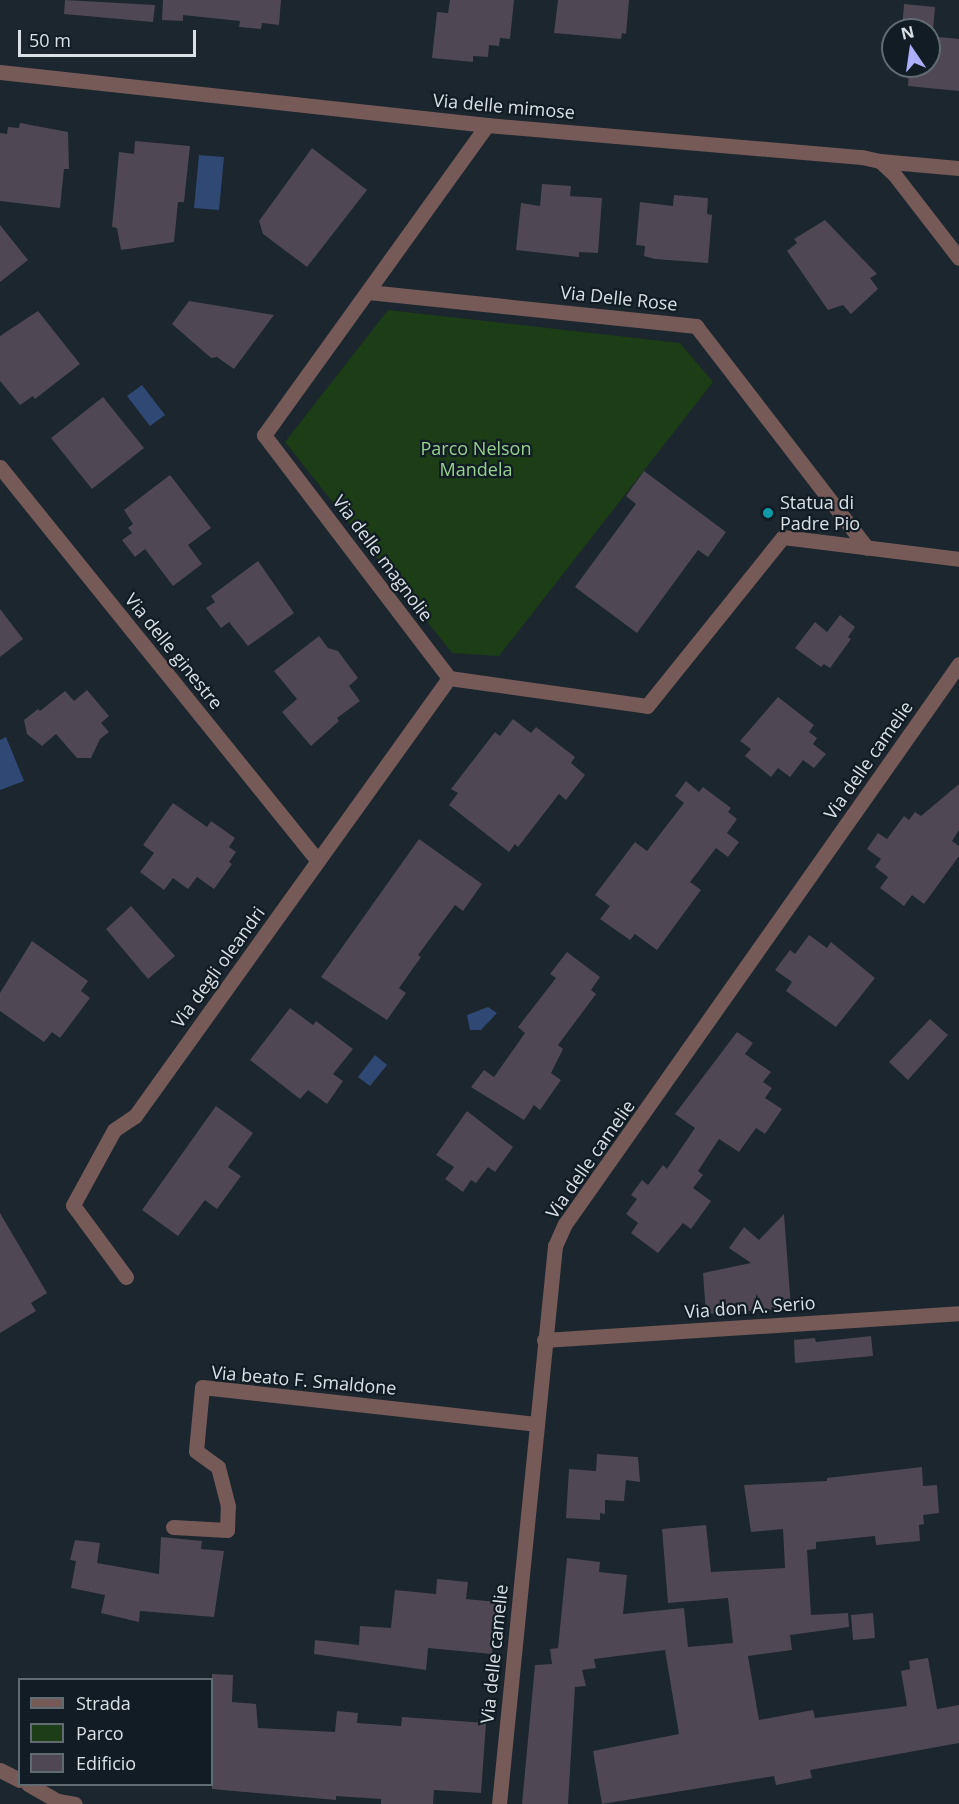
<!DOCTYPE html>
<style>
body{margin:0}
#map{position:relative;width:959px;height:1804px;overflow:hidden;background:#1b262e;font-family:"Open Sans",sans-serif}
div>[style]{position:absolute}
.green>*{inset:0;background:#1c3d16}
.water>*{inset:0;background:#2f4974}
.building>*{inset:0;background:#4f4753}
.minor>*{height:15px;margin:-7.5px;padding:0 7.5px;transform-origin:7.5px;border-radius:7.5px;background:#755a57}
.dots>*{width:16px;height:16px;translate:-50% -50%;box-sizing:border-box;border:3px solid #111c24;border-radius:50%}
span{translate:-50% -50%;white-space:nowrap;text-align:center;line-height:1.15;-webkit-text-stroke:4.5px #111c24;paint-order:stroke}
.street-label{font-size:18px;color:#d9e1e6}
.park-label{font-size:18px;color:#99d18e}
.poi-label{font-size:18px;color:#d9e1e6}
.left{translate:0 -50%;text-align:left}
.legend{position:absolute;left:18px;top:1678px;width:195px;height:108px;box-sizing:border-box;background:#111c24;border:2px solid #616b72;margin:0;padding:8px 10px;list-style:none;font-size:18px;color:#d9e1e6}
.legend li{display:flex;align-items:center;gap:12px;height:30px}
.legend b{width:30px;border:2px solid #616b72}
.north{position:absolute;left:881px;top:18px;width:60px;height:60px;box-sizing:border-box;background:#111c24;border:2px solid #616b72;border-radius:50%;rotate:347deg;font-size:16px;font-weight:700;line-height:24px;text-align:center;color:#d9e1e6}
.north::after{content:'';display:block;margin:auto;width:21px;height:27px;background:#adaffb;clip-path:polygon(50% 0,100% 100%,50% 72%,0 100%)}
.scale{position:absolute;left:18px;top:30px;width:178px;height:27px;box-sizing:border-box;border:3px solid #d9e1e6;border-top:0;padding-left:8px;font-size:18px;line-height:21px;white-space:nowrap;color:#d9e1e6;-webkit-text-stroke:4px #111c24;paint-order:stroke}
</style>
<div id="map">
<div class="green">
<i style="clip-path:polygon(388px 310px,680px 343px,713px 382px,499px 656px,452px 653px,285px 442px)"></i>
</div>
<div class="water">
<i style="clip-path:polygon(199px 155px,224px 157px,219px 210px,194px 208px)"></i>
<i style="clip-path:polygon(142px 385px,165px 415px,150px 426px,127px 396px)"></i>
<i style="clip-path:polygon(6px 737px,24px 781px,0 790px,0 740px)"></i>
<i style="clip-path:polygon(488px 1007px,497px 1013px,481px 1030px,470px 1030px,467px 1015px)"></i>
<i style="clip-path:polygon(375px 1055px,387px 1065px,370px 1086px,358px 1077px)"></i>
</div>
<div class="building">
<i style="clip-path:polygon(65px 0,155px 5px,153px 22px,64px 14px)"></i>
<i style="clip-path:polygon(163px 0,281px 0,279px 25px,262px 23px,261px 29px,239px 27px,240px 21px,183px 15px,183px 21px,162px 20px)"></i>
<i style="clip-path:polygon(450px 0,514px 0,510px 39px,500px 38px,499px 46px,489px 45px,488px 57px,473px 56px,473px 62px,432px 58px,437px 12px,448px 13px)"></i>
<i style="clip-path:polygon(558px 0,629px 0,626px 34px,622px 33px,621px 39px,554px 33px)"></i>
<i style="clip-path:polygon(904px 4px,935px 7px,933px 30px,902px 30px)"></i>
<i style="clip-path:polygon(929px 36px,959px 39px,959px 91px,908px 86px,909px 66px,929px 66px)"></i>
<i style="clip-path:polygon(20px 123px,68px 132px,69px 169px,64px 169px,60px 208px,0 201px,0 133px,7px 134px,8px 127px,19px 128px)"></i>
<i style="clip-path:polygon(135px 141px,190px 146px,184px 202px,178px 202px,174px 242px,121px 250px,117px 228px,112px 227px,119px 152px,134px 154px)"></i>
<i style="clip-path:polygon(312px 148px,367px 190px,307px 267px,263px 234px,259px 221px)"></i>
<i style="clip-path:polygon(542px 184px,571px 186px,570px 196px,602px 198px,598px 253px,579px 252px,579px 257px,516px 250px,521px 203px,540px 206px)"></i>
<i style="clip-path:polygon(674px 195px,708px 198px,707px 214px,712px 215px,708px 263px,655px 259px,644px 256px,645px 246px,636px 245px,640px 202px,673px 206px)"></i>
<i style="clip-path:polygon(825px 220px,877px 274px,870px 278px,878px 289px,851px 314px,843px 305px,828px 310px,787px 251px,797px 243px,794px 239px)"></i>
<i style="clip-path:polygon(0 225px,28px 260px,0 282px)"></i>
<i style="clip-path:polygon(189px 301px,274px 315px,234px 369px,217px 357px,211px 358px,172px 324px)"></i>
<i style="clip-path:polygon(38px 311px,80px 364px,35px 399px,33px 396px,20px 405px,0 381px,0 336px)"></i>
<i style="clip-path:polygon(103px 397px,144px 448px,92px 489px,51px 438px)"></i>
<i style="clip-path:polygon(644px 471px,726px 532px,708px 557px,698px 550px,637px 633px,575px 587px,636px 504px,626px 496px)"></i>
<i style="clip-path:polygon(170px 475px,211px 528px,188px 545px,202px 564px,173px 586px,145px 549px,135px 557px,122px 540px,132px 533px,128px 528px,133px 524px,124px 510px)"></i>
<i style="clip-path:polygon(258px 561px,294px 613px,248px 646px,229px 622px,221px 628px,206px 608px,215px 602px,211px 596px)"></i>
<i style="clip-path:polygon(0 609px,23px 639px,0 657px)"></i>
<i style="clip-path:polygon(840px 615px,855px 627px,848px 637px,851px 639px,830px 668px,824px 664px,821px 667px,795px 648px,815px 622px,827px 632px)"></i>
<i style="clip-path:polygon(319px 636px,328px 648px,338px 651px,358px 678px,349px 686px,360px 701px,337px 718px,339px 721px,311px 746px,282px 712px,297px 699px,274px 671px)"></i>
<i style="clip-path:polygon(87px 690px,109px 716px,101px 723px,109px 732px,100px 739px,91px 758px,77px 758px,56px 734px,42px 746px,27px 734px,24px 720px,38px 709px,40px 711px,65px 691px,74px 701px)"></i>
<i style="clip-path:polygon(778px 697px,814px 725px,809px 732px,817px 738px,813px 744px,826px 754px,814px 768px,803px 760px,790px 777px,778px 768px,771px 777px,745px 756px,751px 749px,740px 741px)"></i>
<i style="clip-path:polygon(513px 719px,531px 733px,536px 727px,575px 757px,571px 763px,585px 775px,566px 800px,559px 794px,518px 847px,515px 844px,509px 852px,449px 805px,458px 793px,451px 789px,495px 732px,500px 736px)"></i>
<i style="clip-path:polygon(686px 781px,699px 792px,703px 787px,731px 808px,728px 812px,737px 819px,727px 833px,739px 842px,728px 857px,716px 848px,690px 882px,701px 890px,657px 950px,635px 934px,630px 940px,600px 919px,610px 906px,595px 895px,635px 842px,647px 851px,684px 803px,675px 796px)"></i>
<i style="clip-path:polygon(959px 784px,959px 830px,952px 841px,959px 846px,959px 856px,924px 904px,912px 895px,904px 906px,880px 888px,888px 877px,875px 867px,881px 859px,867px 849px,878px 833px,887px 839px,904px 816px,909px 820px,915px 812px,921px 816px)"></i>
<i style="clip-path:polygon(173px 803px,207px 827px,211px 821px,235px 838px,229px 847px,236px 852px,229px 862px,232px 864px,214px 889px,197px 877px,188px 889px,173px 878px,164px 890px,140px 872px,154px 853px,143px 845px)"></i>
<i style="clip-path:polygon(419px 839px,482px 884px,463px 911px,455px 905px,418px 955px,421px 957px,399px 988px,406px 993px,387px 1020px,321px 977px)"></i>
<i style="clip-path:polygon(131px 906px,175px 956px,148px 979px,106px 929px)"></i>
<i style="clip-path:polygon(809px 935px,827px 948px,831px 942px,875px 978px,836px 1027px,786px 991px,792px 982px,775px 970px,790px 950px,795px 954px)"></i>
<i style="clip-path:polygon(32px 941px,88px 981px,81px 991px,90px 998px,60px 1038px,52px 1032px,44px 1042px,0 1011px,0 993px)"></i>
<i style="clip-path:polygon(567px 952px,600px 977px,591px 990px,596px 994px,558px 1045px,563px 1049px,551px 1073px,561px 1080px,540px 1110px,534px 1105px,524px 1120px,471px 1087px,484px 1070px,494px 1077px,525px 1033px,518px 1027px,556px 978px,550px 974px)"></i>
<i style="clip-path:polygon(290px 1008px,313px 1025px,316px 1021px,353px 1049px,333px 1074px,343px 1081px,327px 1104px,308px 1090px,300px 1099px,250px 1060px)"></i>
<i style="clip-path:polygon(930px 1019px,948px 1035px,908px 1080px,889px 1062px)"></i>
<i style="clip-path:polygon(737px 1032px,753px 1043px,745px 1054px,771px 1072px,763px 1082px,772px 1088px,765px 1098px,782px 1109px,765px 1134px,756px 1128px,739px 1152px,719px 1139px,698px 1171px,703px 1175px,693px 1188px,711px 1201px,691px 1229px,683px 1223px,658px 1253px,631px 1233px,638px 1223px,626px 1214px,637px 1199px,631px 1195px,642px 1180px,648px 1185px,663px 1165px,667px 1169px,695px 1128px,675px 1114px)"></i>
<i style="clip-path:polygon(216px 1106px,253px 1133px,228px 1167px,241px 1176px,217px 1209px,205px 1200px,178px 1236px,142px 1210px)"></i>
<i style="clip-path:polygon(467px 1111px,513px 1147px,495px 1172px,488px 1167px,476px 1183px,471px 1180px,463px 1192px,445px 1179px,454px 1167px,436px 1155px)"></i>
<i style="clip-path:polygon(0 1213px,47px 1293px,31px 1303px,36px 1311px,0 1333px)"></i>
<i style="clip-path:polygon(784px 1214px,791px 1308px,706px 1314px,703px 1273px,751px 1263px,729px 1248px,744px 1227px,759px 1240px)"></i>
<i style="clip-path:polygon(871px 1336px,873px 1356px,795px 1363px,794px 1340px,815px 1338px,816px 1342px)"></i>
<i style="clip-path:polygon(597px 1454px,638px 1457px,640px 1482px,626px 1480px,624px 1501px,605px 1500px,605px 1514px,600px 1513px,600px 1520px,566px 1518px,569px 1469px,596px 1471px)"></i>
<i style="clip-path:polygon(922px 1467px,923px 1486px,937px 1485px,939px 1513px,923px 1515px,924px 1524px,919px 1525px,920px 1541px,876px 1545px,875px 1536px,816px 1542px,816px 1549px,807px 1550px,811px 1615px,848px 1613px,849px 1627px,790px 1635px,792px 1650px,748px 1656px,759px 1720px,813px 1710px,815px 1718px,907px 1706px,901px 1671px,910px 1669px,909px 1661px,928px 1658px,937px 1709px,959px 1705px,959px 1743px,810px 1770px,812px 1778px,776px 1785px,774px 1776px,602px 1804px,593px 1751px,679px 1734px,665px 1650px,594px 1659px,596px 1668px,582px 1670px,586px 1686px,575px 1687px,568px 1804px,522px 1804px,535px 1665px,552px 1664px,550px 1649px,558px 1648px,567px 1558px,600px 1562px,599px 1572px,627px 1575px,623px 1614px,684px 1608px,688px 1647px,733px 1643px,728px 1598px,668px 1603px,662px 1529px,706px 1525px,711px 1572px,785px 1568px,783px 1529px,751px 1532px,744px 1485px,827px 1481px,827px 1478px)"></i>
<i style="clip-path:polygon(161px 1537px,202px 1541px,201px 1549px,224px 1551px,214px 1617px,140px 1611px,139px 1622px,101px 1613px,105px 1595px,71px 1588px,76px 1561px,70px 1560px,75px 1540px,100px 1543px,97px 1563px,159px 1574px)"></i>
<i style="clip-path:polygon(437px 1579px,468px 1582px,466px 1599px,497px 1602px,492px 1654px,428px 1648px,426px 1670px,314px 1654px,315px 1640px,359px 1645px,360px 1626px,391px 1628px,395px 1590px,436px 1594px)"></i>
<i style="clip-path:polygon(873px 1613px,875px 1638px,853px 1640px,851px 1615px)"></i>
<i style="clip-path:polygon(212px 1674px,233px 1675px,232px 1702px,256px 1704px,258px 1728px,335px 1732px,337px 1711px,358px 1713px,357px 1723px,401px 1726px,402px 1717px,486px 1723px,481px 1793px,434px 1790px,433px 1804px,381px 1804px,381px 1799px,336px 1796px,336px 1800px,212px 1789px)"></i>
</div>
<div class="minor">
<i style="left:0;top:72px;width:490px;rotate:6.2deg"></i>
<i style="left:487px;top:125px;width:376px;rotate:4.9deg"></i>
<i style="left:862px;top:157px;width:18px;rotate:13deg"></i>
<i style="left:880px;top:161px;width:19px;rotate:43deg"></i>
<i style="left:894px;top:174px;width:106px;rotate:52.3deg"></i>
<i style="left:487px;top:125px;width:382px;rotate:125.7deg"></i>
<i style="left:264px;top:435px;width:305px;rotate:52.7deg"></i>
<i style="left:449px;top:678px;width:200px;rotate:8deg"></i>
<i style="left:647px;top:706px;width:217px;rotate:-51.2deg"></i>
<i style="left:783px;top:537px;width:177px;rotate:7.1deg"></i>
<i style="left:880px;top:161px;width:79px;rotate:5.1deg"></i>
<i style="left:368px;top:292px;width:330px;rotate:5.9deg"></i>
<i style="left:696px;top:326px;width:280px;rotate:52.4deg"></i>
<i style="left:0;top:467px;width:506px;rotate:51.09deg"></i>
<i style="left:126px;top:1277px;width:89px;rotate:-126.4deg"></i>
<i style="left:73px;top:1205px;width:85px;rotate:-61.3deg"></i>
<i style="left:114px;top:1130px;width:25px;rotate:-34deg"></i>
<i style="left:135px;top:1116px;width:539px;rotate:-54.36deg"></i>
<i style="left:544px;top:1340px;width:416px;rotate:-3.7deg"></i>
<i style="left:173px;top:1527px;width:54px;rotate:3.2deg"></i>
<i style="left:227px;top:1530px;width:24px;rotate:-88deg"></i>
<i style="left:228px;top:1506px;width:40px;rotate:-104.4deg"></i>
<i style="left:218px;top:1467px;width:27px;rotate:-144deg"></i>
<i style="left:196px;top:1451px;width:64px;rotate:-84.6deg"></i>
<i style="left:202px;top:1387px;width:336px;rotate:6.3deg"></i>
<i style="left:0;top:1770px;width:22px;rotate:27deg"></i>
<i style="left:28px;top:1784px;width:34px;rotate:30deg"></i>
<i style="left:58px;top:1801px;width:17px;rotate:10deg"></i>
<i style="left:499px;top:1804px;width:561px;rotate:-84.27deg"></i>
<i style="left:555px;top:1246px;width:24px;rotate:-66deg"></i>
<i style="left:565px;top:1224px;width:685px;rotate:-54.87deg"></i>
</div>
<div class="dots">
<i style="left:768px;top:513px;background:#0f9aa8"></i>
</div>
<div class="street-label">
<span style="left:504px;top:106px;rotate:5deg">Via delle mimose</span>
<span style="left:619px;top:298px;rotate:6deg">Via Delle Rose</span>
<span style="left:383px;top:558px;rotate:53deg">Via delle magnolie</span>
<span style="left:174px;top:651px;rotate:51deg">Via delle ginestre</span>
<span style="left:868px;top:760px;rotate:-55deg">Via delle camelie</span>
<span style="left:218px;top:967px;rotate:-54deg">Via degli oleandri</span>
<span style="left:590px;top:1159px;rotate:-55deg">Via delle camelie</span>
<span style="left:750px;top:1307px;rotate:-4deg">Via don A. Serio</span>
<span style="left:304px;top:1380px;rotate:5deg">Via beato F. Smaldone</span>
<span style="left:494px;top:1654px;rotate:-84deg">Via delle camelie</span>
</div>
<div class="park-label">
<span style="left:476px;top:459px">Parco Nelson<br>Mandela</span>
</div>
<div class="poi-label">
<span class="left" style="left:780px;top:513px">Statua di<br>Padre Pio</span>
</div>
<ul class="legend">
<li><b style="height:8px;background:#755a57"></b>Strada</li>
<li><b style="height:16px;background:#1c3d16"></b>Parco</li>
<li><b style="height:16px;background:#4f4753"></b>Edificio</li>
</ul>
<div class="north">N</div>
<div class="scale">50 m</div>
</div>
